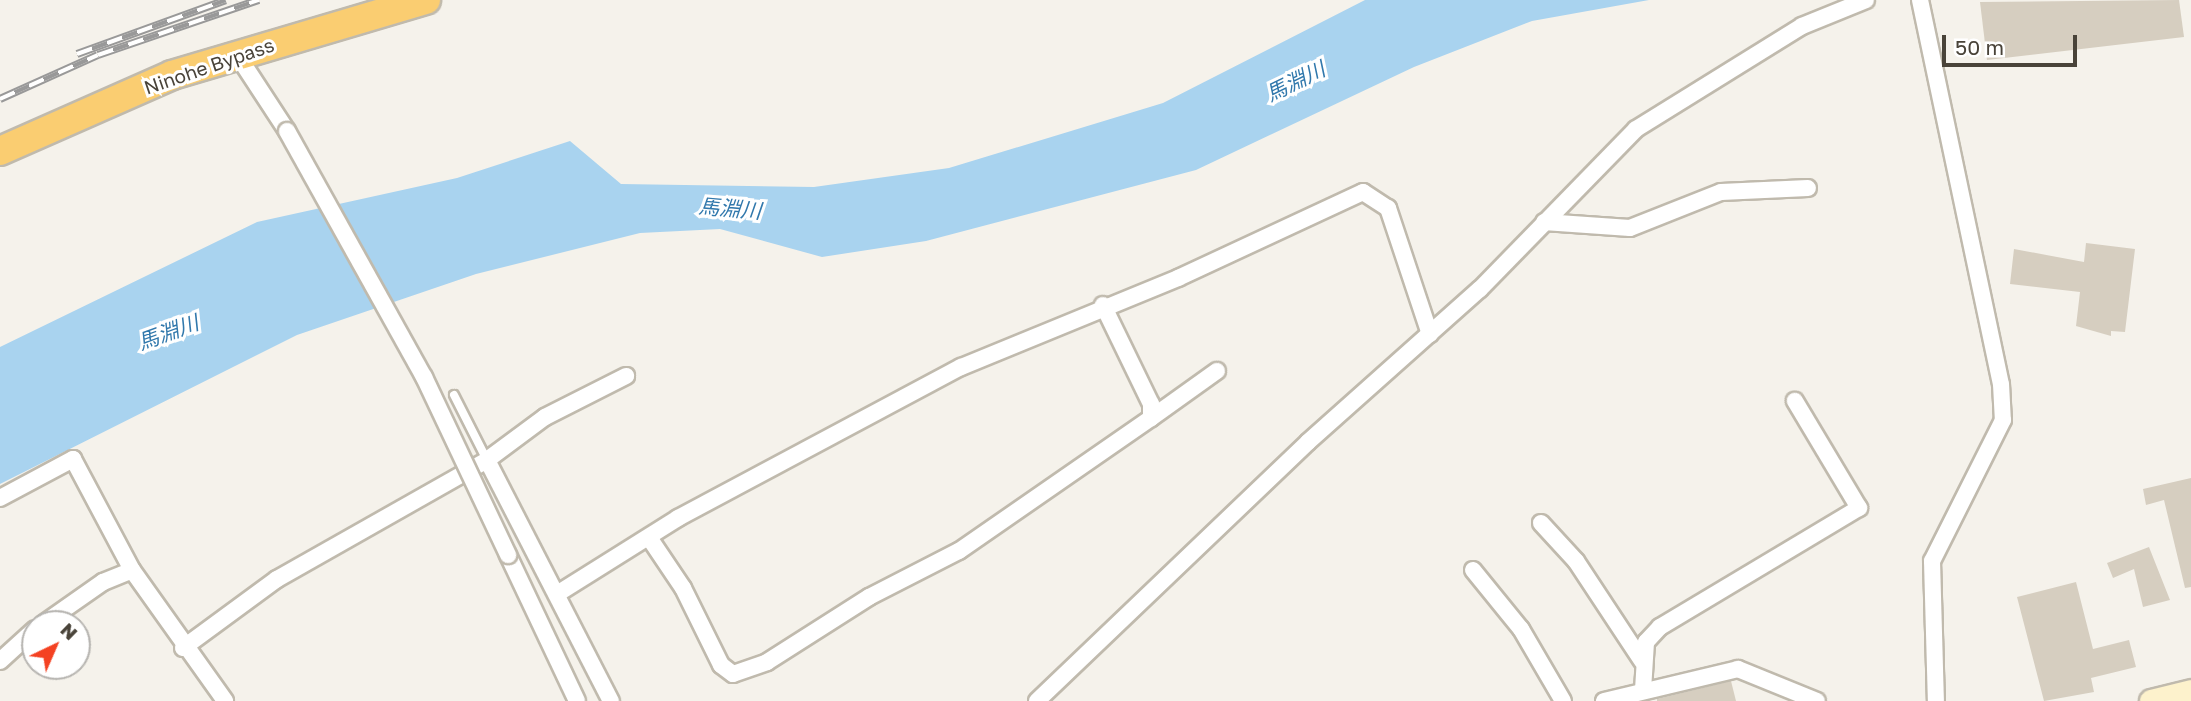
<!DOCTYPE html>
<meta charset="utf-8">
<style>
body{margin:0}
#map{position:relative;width:2191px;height:701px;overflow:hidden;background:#f5f2eb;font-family:"Golos Text","Noto Sans JP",sans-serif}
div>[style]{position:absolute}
.water>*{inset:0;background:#a9d3ef}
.building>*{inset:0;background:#d6cec0}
.roads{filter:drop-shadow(2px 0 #c0baad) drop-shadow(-2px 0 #c0baad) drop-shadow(0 2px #c0baad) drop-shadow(0 -2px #c0baad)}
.lane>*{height:8px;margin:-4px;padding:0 4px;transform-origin:4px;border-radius:4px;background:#fff}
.street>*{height:16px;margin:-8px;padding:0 8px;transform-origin:8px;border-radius:8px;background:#fff}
.secondary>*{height:23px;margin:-11.5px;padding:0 11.5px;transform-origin:11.5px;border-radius:11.5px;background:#fdf2cc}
.highway>*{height:28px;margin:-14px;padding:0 14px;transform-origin:14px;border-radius:14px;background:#facd71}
.rail>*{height:8px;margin-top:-4px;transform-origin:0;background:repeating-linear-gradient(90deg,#fff 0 16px,#999 0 32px);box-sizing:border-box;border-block:2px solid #999}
.bridges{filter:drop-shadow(2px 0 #c0baad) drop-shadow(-2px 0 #c0baad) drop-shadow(0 2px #c0baad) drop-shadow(0 -2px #c0baad)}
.street-bridge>*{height:16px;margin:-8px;padding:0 8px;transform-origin:8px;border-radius:8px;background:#fff}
span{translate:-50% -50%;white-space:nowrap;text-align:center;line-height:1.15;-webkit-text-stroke:6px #fff;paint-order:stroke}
.street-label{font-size:19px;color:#494339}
.water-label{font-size:21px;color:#3178ac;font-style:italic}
.north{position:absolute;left:21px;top:610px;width:70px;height:70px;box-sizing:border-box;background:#fff;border:2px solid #b6b4b0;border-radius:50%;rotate:44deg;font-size:19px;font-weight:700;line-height:28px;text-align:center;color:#494339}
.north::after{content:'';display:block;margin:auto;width:24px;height:32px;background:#f44222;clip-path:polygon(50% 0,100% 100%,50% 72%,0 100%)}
.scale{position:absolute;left:1942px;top:35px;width:135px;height:32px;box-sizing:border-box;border:4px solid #494339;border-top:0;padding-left:9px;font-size:21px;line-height:24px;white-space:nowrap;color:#494339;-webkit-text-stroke:5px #fff;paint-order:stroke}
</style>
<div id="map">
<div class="water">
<i style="clip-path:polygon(1365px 0,1649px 0,1532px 21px,1414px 67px,1196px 170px,926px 241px,822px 257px,720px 229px,640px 233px,476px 274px,297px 335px,0 484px,0 347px,257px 222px,457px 178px,570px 141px,621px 184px,814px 187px,949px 168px,1163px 103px)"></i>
</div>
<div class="building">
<i style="clip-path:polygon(2179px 0,2184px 37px,1987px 60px,1980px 2px)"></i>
<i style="clip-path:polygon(2086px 243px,2135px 249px,2125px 332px,2111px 331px,2111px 336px,2076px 326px,2080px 292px,2010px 284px,2014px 249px,2084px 262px)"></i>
<i style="clip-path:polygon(2191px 478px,2191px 587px,2185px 588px,2164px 500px,2146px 505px,2143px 489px)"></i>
<i style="clip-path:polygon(2149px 547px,2170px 600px,2143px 607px,2134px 569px,2113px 578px,2107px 563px)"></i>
<i style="clip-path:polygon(2076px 582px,2093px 649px,2129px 640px,2136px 667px,2091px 678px,2094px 692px,2044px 701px,2017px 597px)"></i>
<i style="clip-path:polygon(1731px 681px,1736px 701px,1657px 701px,1657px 699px)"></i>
</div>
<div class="roads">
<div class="lane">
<i style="left:454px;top:395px;width:73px;rotate:63.1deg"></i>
</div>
<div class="street">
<i style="left:1920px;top:0;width:392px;rotate:78.1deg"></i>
<i style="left:2001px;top:384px;width:36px;rotate:87deg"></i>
<i style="left:2003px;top:420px;width:158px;rotate:116.7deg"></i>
<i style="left:1932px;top:561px;width:140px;rotate:88.4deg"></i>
<i style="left:238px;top:56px;width:90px;rotate:56.8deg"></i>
<i style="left:1544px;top:222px;width:86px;rotate:4deg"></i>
<i style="left:1630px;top:228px;width:98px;rotate:-21.6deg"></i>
<i style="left:1721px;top:192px;width:87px;rotate:-2.6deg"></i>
<i style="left:1151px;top:418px;width:81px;rotate:-35.5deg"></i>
<i style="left:487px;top:460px;width:72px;rotate:-36.6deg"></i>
<i style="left:545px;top:417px;width:91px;rotate:-26.8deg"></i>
<i style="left:0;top:498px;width:83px;rotate:-28.1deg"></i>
<i style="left:73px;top:459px;width:126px;rotate:62deg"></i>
<i style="left:1541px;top:523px;width:52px;rotate:47.4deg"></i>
<i style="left:1576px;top:561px;width:120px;rotate:56.6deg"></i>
<i style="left:650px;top:539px;width:59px;rotate:56deg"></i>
<i style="left:683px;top:588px;width:86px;rotate:63.7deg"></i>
<i style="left:721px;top:665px;width:15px;rotate:37deg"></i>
<i style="left:733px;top:674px;width:36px;rotate:-19deg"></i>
<i style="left:767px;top:662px;width:121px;rotate:-32.5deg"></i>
<i style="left:869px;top:597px;width:101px;rotate:-27.1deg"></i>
<i style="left:959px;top:551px;width:234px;rotate:-34.7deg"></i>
<i style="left:1151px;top:418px;width:14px;rotate:-90deg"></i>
<i style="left:1151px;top:404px;width:110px;rotate:-115.9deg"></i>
<i style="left:508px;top:555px;width:161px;rotate:64.7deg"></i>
<i style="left:1473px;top:570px;width:76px;rotate:50.9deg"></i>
<i style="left:1521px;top:629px;width:83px;rotate:59.7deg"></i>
<i style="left:557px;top:594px;width:143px;rotate:-32.1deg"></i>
<i style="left:678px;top:518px;width:321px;rotate:-28.1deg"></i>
<i style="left:961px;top:367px;width:235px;rotate:-22.3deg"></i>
<i style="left:1178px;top:278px;width:204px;rotate:-24.9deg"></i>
<i style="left:1363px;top:192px;width:30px;rotate:33deg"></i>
<i style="left:1388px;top:208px;width:133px;rotate:71.6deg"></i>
<i style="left:43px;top:624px;width:73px;rotate:-35deg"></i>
<i style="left:103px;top:582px;width:31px;rotate:-22deg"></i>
<i style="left:132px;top:570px;width:161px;rotate:54.6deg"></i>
<i style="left:183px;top:648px;width:117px;rotate:-36.3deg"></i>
<i style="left:277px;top:579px;width:241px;rotate:-29.5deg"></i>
<i style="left:487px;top:460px;width:271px;rotate:62.8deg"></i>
<i style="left:0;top:661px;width:47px;rotate:-42.4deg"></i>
<i style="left:1643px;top:690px;width:48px;rotate:-86.4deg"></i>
<i style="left:1646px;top:642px;width:21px;rotate:-47deg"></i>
<i style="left:1660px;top:627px;width:232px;rotate:-30.9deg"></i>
<i style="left:1859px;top:508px;width:125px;rotate:-120.9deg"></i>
<i style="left:1037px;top:701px;width:375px;rotate:-43.7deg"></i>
<i style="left:1308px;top:442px;width:230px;rotate:-41.7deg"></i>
<i style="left:1480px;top:289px;width:223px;rotate:-45.7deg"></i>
<i style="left:1636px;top:129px;width:195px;rotate:-31.8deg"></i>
<i style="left:1802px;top:26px;width:69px;rotate:-22.1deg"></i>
<i style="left:1604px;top:701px;width:138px;rotate:-13.4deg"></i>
<i style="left:1738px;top:669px;width:85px;rotate:22.1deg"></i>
</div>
<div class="secondary">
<i style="left:2151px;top:701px;width:41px;rotate:-14deg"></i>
</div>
<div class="highway">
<i style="left:0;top:151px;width:188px;rotate:-23.8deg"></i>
<i style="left:172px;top:75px;width:265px;rotate:-16.5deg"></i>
</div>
</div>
<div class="rail">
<i style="left:77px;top:54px;width:158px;rotate:-19.9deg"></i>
<i style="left:0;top:99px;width:107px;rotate:-24.2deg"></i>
<i style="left:98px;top:55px;width:170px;rotate:-18.9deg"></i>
</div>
<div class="bridges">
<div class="street-bridge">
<i style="left:287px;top:131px;width:282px;rotate:60.9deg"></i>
<i style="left:424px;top:377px;width:197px;rotate:64.7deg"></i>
</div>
</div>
<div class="street-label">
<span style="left:209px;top:66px;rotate:-19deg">Ninohe Bypass</span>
</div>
<div class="water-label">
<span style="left:1295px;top:81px;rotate:-26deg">馬淵川</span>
<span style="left:730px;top:208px;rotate:5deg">馬淵川</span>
<span style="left:168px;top:332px;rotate:-20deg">馬淵川</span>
</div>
<div class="north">N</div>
<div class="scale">50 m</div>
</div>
